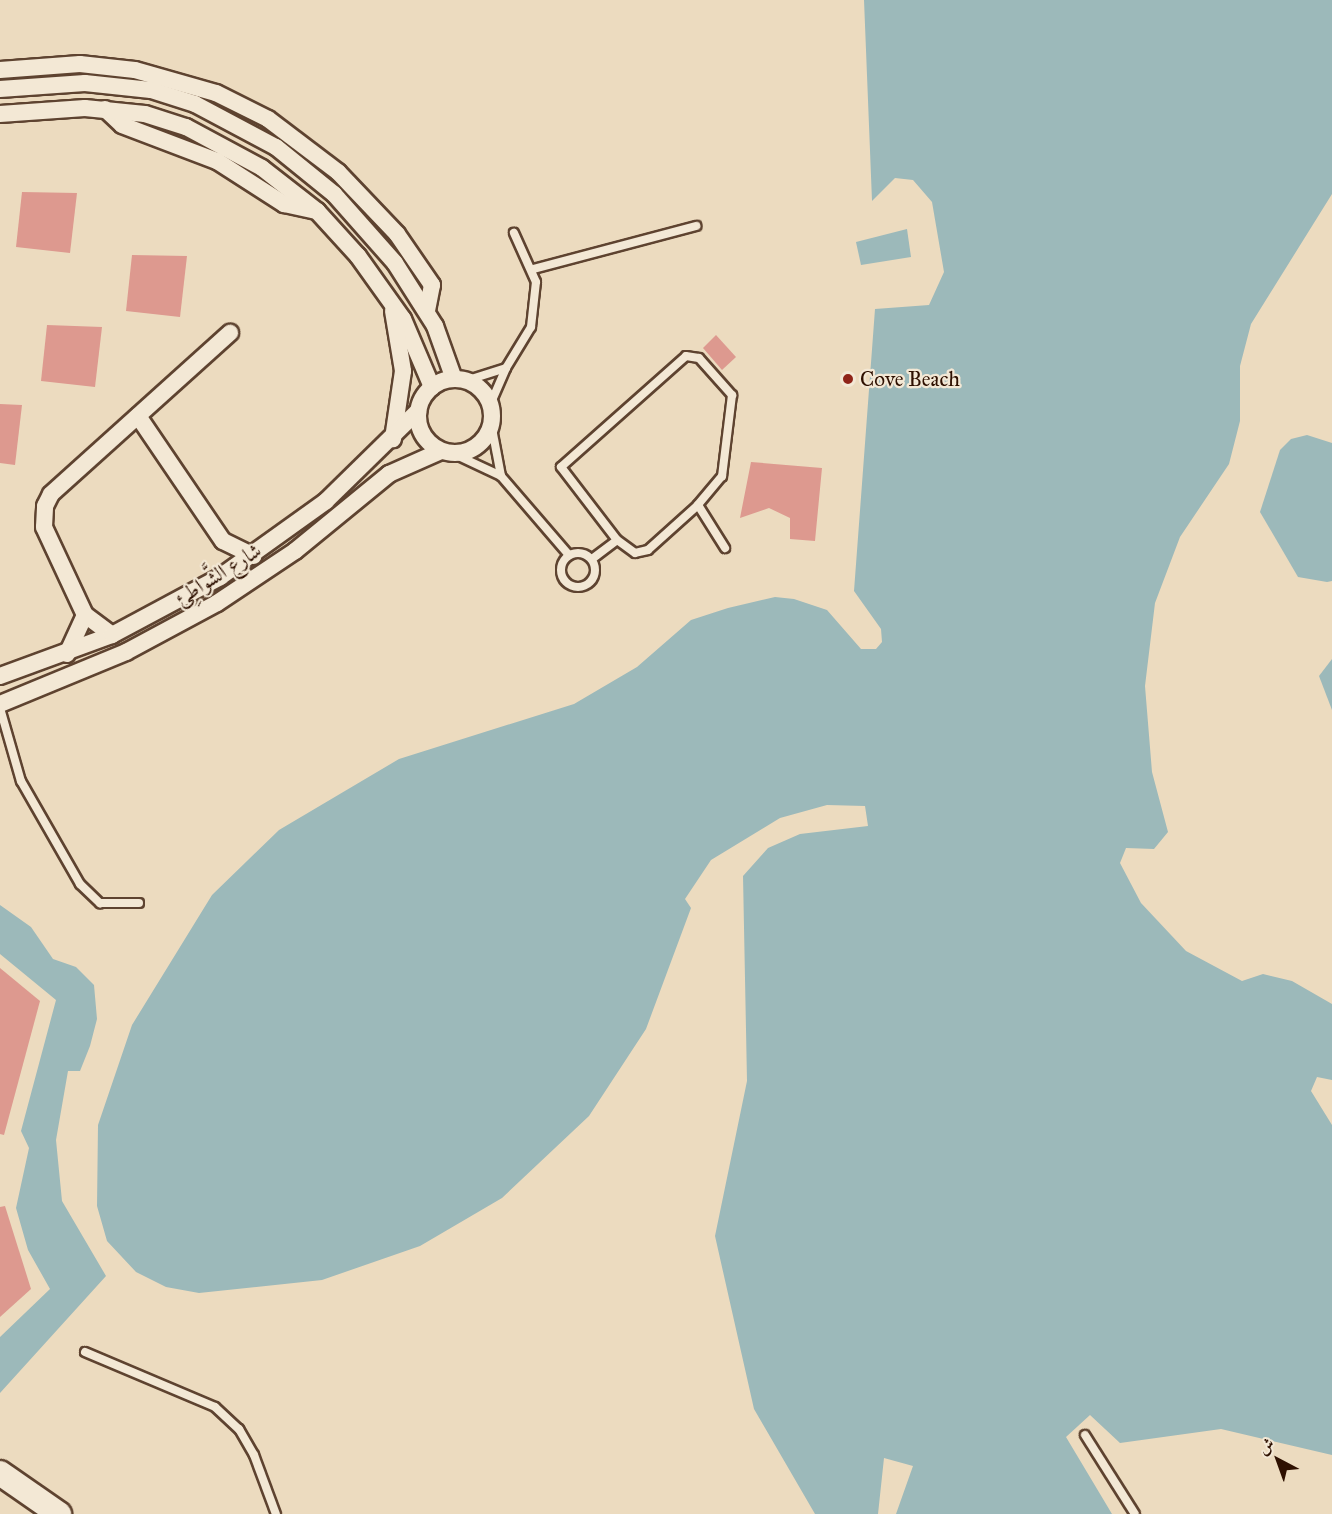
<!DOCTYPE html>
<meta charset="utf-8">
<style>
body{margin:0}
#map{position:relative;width:1332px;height:1514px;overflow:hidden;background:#ecdbbf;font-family:"IM FELL Great Primer",Amiri,serif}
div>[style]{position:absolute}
.water>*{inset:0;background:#9cb9ba}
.building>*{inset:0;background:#dd998f}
.roads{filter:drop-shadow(2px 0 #5e4330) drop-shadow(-2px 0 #5e4330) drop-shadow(0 2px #5e4330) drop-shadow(0 -2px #5e4330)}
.lane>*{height:8px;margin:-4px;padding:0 4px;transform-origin:4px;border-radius:4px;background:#f3e8d5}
.lane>.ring{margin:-4px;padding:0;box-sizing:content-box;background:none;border:8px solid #f3e8d5;border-radius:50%}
.street>*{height:16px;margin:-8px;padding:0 8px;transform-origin:8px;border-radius:8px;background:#f3e8d5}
.street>.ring{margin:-8px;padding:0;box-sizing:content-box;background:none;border:16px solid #f3e8d5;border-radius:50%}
.secondary>*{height:24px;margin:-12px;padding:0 12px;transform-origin:12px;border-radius:12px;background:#f3e8d5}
.dots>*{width:16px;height:16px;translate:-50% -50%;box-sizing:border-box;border:3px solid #f3e8d5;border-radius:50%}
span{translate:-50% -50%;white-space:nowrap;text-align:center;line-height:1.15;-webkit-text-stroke:4.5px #f3e8d5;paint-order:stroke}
.poi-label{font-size:21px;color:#2e1000}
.left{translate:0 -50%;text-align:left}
.street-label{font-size:21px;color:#2e1000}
.north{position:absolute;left:1248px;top:1430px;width:60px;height:60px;-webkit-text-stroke:4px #f3e8d5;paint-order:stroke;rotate:319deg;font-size:16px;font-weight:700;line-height:24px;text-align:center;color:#2e1000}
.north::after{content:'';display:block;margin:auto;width:21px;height:27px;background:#2e1000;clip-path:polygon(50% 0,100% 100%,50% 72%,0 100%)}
</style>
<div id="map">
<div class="water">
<i style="clip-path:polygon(864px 0,1332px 0,1332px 194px,1251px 324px,1240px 366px,1240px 421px,1229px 464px,1180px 537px,1155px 603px,1145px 686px,1152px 772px,1168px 832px,1154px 849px,1126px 848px,1120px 863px,1141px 903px,1186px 951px,1242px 981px,1263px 974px,1292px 981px,1332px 1004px,1332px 1080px,1317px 1077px,1311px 1091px,1332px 1125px,1332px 1455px,1221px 1429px,1120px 1443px,1090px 1415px,1066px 1437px,1112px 1514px,896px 1514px,913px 1466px,884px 1458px,878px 1514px,815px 1514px,754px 1409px,715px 1236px,747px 1081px,743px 876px,768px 848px,800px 834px,868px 826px,865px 806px,827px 805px,780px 818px,711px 860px,685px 899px,691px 908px,646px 1029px,589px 1116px,502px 1198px,420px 1246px,322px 1280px,199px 1293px,166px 1287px,136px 1272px,107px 1241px,97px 1206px,98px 1125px,132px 1025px,212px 895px,279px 830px,399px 759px,574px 704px,637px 667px,691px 620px,728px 608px,775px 597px,794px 599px,827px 610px,861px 649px,876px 649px,882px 642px,881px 629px,854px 591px,875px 309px,929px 305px,944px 272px,932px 202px,913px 180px,895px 178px,872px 201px)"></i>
<i style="clip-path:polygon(907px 229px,911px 257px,861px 265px,856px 242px)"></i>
<i style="clip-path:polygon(1307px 435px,1332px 443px,1332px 581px,1327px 582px,1298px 577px,1260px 512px,1280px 450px,1291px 439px)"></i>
<i style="clip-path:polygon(1332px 659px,1332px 710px,1319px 676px)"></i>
<i style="clip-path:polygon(0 905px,31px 927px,53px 959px,76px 967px,94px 985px,97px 1019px,90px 1046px,80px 1071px,68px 1071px,56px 1140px,62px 1201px,106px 1276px,0 1393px,0 1337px,50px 1289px,28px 1250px,16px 1208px,29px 1148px,21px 1131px,56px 1000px,0 954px)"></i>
</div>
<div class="building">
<i style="clip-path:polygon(22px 192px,77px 193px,70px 253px,16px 247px)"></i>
<i style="clip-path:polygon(132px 255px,187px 256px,180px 317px,126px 311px)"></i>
<i style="clip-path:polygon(47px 325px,102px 327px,95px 387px,41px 381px)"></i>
<i style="clip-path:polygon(716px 335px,736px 357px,722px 370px,703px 348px)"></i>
<i style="clip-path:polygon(0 404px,22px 405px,15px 465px,0 463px)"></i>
<i style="clip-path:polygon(751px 462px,822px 468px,815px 541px,790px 539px,790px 518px,769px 508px,740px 518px)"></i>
<i style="clip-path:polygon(0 968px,40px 1001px,4px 1135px,0 1134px)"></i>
<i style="clip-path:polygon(5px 1206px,31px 1289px,0 1317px,0 1207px)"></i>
</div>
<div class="roads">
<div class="lane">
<i style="left:533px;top:269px;width:169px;rotate:-14.8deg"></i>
<i style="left:686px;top:356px;width:13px;rotate:9deg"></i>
<i style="left:699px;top:358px;width:50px;rotate:48.3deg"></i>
<i style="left:732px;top:395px;width:82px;rotate:97deg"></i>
<i style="left:722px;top:476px;width:38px;rotate:130deg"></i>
<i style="left:698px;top:505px;width:67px;rotate:138deg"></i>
<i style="left:648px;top:550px;width:13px;rotate:167deg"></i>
<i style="left:635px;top:553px;width:22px;rotate:-144deg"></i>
<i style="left:617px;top:540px;width:92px;rotate:-127.5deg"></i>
<i style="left:561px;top:467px;width:167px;rotate:-41.6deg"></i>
<i style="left:465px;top:381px;width:43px;rotate:-17.6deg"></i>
<i style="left:506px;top:368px;width:48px;rotate:-58.6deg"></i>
<i style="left:531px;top:327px;width:45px;rotate:-83.7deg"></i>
<i style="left:536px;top:282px;width:54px;rotate:-114.2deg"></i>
<i style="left:490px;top:405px;width:40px;rotate:-66.6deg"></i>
<i style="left:491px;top:423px;width:54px;rotate:79.3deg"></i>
<i style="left:452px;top:453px;width:54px;rotate:25.1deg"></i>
<i style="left:501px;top:476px;width:104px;rotate:49.3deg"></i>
<i style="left:698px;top:505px;width:51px;rotate:57.9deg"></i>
<i class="ring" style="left:561px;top:553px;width:26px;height:26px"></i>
<i style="left:592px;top:559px;width:31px;rotate:-37deg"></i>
<i style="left:0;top:708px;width:76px;rotate:74deg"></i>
<i style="left:21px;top:781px;width:119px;rotate:60.2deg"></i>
<i style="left:80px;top:884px;width:28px;rotate:44deg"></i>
<i style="left:100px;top:903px;width:39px"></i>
<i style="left:85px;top:1352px;width:141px;rotate:22.9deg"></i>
<i style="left:215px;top:1407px;width:33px;rotate:43deg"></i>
<i style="left:239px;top:1429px;width:30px;rotate:60deg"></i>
<i style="left:254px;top:1455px;width:63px;rotate:69.6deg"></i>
<i style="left:1085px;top:1435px;width:93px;rotate:57.7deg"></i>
</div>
<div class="street">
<i style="left:0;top:70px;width:80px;rotate:-4.3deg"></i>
<i style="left:80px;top:64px;width:55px;rotate:6.2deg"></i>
<i style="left:135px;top:70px;width:84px;rotate:15.9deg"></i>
<i style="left:216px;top:93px;width:58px;rotate:26.6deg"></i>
<i style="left:268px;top:119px;width:88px;rotate:37.1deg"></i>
<i style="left:338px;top:172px;width:86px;rotate:46.4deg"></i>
<i style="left:397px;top:234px;width:62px;rotate:55.5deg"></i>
<i style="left:432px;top:285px;width:25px;rotate:101deg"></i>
<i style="left:0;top:89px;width:85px;rotate:-4deg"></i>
<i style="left:85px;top:83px;width:66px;rotate:6.1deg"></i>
<i style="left:151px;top:90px;width:46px;rotate:17.7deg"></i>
<i style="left:195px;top:104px;width:92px;rotate:28deg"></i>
<i style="left:276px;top:147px;width:75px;rotate:39deg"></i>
<i style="left:334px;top:194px;width:92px;rotate:48.5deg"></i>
<i style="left:395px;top:263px;width:75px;rotate:57.6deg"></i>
<i style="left:435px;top:326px;width:56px;rotate:70.3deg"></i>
<i style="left:105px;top:109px;width:23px;rotate:43deg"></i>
<i style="left:122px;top:125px;width:102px;rotate:20.8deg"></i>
<i style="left:217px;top:161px;width:80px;rotate:32.7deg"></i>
<i style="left:284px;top:204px;width:34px;rotate:12deg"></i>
<i style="left:0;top:114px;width:85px;rotate:-4deg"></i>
<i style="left:85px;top:108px;width:60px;rotate:5.7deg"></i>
<i style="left:145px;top:114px;width:43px;rotate:17.6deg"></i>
<i style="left:186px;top:127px;width:86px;rotate:28.3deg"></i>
<i style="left:262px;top:168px;width:70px;rotate:38deg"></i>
<i style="left:317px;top:211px;width:61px;rotate:47.7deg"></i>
<i style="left:358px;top:256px;width:77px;rotate:54.5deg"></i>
<i style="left:403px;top:319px;width:74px;rotate:66.9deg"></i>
<i style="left:393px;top:311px;width:61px;rotate:80.5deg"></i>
<i style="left:403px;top:371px;width:69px;rotate:98.4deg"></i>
<i class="ring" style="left:418px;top:379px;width:58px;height:58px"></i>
<i style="left:138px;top:416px;width:151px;rotate:55.8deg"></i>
<i style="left:223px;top:541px;width:34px;rotate:26deg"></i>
<i style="left:112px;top:635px;width:34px;rotate:-143deg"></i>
<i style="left:85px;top:615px;width:97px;rotate:-115deg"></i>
<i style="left:44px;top:527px;width:21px;rotate:-87deg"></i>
<i style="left:45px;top:506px;width:13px;rotate:-63deg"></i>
<i style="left:51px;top:494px;width:241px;rotate:-42deg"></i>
<i style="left:67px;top:654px;width:43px;rotate:-65.2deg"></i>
<i style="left:0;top:676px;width:119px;rotate:-20.1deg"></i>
<i style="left:112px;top:635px;width:123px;rotate:-28.2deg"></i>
<i style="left:220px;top:577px;width:130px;rotate:-35.6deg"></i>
<i style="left:326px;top:501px;width:129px;rotate:-44.4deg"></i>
<i style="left:0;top:704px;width:136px;rotate:-22.4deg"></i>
<i style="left:126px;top:652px;width:103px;rotate:-28.3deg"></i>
<i style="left:217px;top:603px;width:94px;rotate:-33.7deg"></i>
<i style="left:295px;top:551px;width:122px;rotate:-39.3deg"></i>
<i style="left:389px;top:474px;width:57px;rotate:-23.9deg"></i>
</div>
<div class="secondary">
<i style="left:0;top:1473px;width:72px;rotate:34.8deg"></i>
</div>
</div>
<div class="dots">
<i style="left:848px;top:379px;background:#8f2418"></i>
</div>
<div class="poi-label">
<span class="left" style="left:860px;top:379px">Cove Beach</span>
</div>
<div class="street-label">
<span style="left:218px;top:574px;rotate:-32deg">شارع الشَّواطِئ</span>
</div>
<div class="north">ش</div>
</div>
